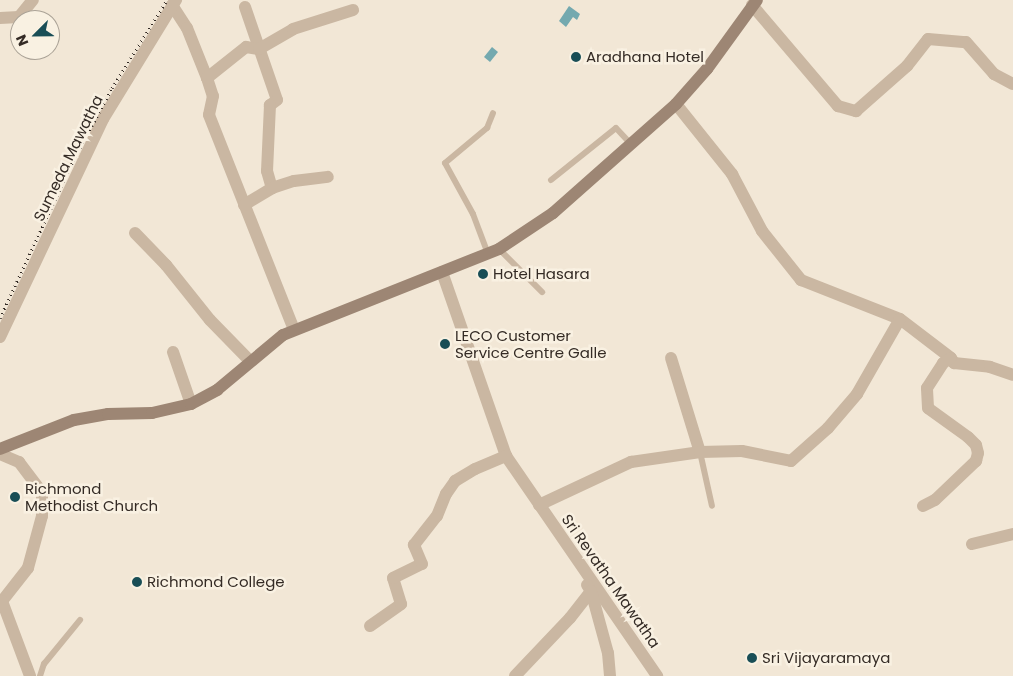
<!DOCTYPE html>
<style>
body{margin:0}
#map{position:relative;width:1013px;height:676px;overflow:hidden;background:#f2e7d6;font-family:Poppins,sans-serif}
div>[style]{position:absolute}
.water>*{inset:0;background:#74a9af}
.lane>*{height:6px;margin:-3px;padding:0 3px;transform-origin:3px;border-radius:3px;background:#cab7a2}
.street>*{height:12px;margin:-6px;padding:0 6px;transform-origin:6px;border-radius:6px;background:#cab7a2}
.secondary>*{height:12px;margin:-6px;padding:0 6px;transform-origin:6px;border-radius:6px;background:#9d8674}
.rail>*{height:3px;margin-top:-1.5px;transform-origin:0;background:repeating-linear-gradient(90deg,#342b25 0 1px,transparent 0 5px)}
.dots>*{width:14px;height:14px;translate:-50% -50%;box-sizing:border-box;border:2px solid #f9f1e2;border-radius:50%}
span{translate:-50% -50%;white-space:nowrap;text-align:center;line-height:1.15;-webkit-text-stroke:5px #f9f1e2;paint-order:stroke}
.poi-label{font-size:15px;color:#342b25}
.left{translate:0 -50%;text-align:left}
.street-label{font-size:15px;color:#342b25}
.north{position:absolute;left:10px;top:10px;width:50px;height:50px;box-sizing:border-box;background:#f9f1e2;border:1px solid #aaa296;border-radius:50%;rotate:247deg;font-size:14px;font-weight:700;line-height:20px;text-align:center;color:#342b25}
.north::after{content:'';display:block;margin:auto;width:18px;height:22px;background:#194e56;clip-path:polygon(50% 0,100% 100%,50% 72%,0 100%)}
</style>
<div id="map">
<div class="water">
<i style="clip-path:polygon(569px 6px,580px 14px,577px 20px,573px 17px,566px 27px,559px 21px)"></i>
<i style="clip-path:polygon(492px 47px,498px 52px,490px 62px,484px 57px)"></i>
</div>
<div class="lane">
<i style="left:551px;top:180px;width:83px;rotate:-38.7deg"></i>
<i style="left:616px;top:128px;width:22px;rotate:47deg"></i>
<i style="left:499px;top:249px;width:61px;rotate:45deg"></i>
<i style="left:488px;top:254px;width:43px;rotate:-110.6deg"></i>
<i style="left:473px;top:214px;width:58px;rotate:-118.8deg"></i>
<i style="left:445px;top:163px;width:55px;rotate:-39.8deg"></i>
<i style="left:487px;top:128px;width:16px;rotate:-68deg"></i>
<i style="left:700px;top:452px;width:55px;rotate:77.5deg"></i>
<i style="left:40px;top:676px;width:13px;rotate:-72deg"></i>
<i style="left:44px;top:664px;width:57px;rotate:-50.7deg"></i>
</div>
<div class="street">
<i style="left:172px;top:5px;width:27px;rotate:57deg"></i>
<i style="left:187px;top:28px;width:54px;rotate:68.2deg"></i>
<i style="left:207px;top:78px;width:19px;rotate:72deg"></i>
<i style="left:213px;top:96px;width:19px;rotate:102deg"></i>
<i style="left:209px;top:115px;width:231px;rotate:68.4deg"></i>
<i style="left:752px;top:5px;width:133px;rotate:49.6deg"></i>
<i style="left:838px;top:106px;width:19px;rotate:16deg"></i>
<i style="left:856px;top:111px;width:68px;rotate:-41.4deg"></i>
<i style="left:907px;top:66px;width:34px;rotate:-52deg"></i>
<i style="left:928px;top:39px;width:38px;rotate:5deg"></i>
<i style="left:966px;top:42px;width:43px;rotate:48.8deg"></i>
<i style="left:994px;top:74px;width:21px;rotate:28deg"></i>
<i style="left:245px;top:7px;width:98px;rotate:71deg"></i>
<i style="left:277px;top:100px;width:9px;rotate:144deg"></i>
<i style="left:270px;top:105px;width:66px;rotate:92.6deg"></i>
<i style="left:267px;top:171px;width:18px;rotate:74deg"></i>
<i style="left:0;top:18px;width:19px;rotate:-3deg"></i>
<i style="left:19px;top:17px;width:22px;rotate:-51deg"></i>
<i style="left:207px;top:78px;width:50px;rotate:-38.5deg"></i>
<i style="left:246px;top:47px;width:13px;rotate:9deg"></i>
<i style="left:259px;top:49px;width:39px;rotate:-30deg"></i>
<i style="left:293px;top:29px;width:63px;rotate:-17.6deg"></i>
<i style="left:676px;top:104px;width:90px;rotate:51.3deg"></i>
<i style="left:732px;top:174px;width:64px;rotate:62.2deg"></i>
<i style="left:762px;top:231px;width:63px;rotate:51.5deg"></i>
<i style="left:801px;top:280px;width:106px;rotate:21.5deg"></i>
<i style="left:900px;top:319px;width:64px;rotate:37.4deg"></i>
<i style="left:951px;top:358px;width:6px;rotate:59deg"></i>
<i style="left:954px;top:363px;width:36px;rotate:6deg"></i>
<i style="left:990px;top:367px;width:24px;rotate:19deg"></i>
<i style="left:244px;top:205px;width:33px;rotate:-31deg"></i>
<i style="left:272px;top:188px;width:23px;rotate:-18deg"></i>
<i style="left:294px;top:181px;width:34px;rotate:-7deg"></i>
<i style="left:135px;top:233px;width:45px;rotate:45.9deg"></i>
<i style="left:166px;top:265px;width:70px;rotate:51.3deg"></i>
<i style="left:210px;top:320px;width:57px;rotate:45.7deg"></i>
<i style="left:442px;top:272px;width:195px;rotate:70.8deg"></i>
<i style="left:506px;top:456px;width:267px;rotate:55.5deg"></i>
<i style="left:0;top:337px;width:241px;rotate:-64.7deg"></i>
<i style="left:103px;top:119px;width:140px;rotate:-58.5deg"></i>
<i style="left:173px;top:352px;width:55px;rotate:70.9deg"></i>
<i style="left:671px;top:358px;width:98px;rotate:72.9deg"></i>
<i style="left:0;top:454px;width:21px;rotate:23deg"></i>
<i style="left:19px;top:462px;width:39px;rotate:53deg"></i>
<i style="left:42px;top:493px;width:23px;rotate:90deg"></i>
<i style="left:42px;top:516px;width:54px;rotate:105.1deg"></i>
<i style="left:28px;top:568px;width:42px;rotate:128.2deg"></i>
<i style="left:2px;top:601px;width:80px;rotate:69.5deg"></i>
<i style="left:539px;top:505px;width:102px;rotate:-25.1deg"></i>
<i style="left:631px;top:462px;width:70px;rotate:-8.2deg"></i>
<i style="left:700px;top:452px;width:42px;rotate:-1.4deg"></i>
<i style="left:742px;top:451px;width:50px;rotate:11.5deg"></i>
<i style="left:791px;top:461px;width:50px;rotate:-41.7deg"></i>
<i style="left:828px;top:428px;width:45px;rotate:-49.5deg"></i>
<i style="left:857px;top:394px;width:86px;rotate:-60.2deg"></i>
<i style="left:923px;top:506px;width:13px;rotate:-27deg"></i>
<i style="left:935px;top:500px;width:57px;rotate:-43.6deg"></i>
<i style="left:976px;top:461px;width:8px;rotate:-76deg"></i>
<i style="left:978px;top:453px;width:8px;rotate:-104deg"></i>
<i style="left:976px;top:445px;width:11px;rotate:-135deg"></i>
<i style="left:968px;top:437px;width:49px;rotate:-144.1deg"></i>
<i style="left:928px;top:408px;width:20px;rotate:-93deg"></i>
<i style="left:927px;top:388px;width:30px;rotate:-57deg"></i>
<i style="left:943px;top:363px;width:9px;rotate:-32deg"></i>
<i style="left:972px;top:544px;width:42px;rotate:-13.7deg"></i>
<i style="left:587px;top:585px;width:7px;rotate:56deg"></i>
<i style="left:591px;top:591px;width:64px;rotate:74.7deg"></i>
<i style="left:608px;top:653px;width:23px;rotate:85deg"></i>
<i style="left:370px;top:626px;width:38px;rotate:-35deg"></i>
<i style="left:401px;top:604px;width:27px;rotate:-107deg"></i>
<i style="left:393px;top:578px;width:32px;rotate:-26deg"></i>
<i style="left:422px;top:564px;width:21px;rotate:-113deg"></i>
<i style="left:414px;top:545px;width:37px;rotate:-52deg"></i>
<i style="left:437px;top:516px;width:24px;rotate:-68deg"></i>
<i style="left:446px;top:494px;width:16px;rotate:-55deg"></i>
<i style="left:455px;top:481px;width:23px;rotate:-31deg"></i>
<i style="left:475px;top:469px;width:34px;rotate:-23deg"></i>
<i style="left:515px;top:676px;width:80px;rotate:-46.5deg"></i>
<i style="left:570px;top:618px;width:34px;rotate:-52deg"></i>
</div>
<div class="secondary">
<i style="left:0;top:449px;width:79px;rotate:-21.4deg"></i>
<i style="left:74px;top:420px;width:35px;rotate:-10deg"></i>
<i style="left:108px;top:414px;width:44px;rotate:-1.3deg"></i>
<i style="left:152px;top:413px;width:40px;rotate:-13deg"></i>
<i style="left:191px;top:404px;width:30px;rotate:-28deg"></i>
<i style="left:217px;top:390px;width:86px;rotate:-39.8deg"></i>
<i style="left:283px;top:335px;width:232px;rotate:-21.7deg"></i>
<i style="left:499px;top:249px;width:65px;rotate:-33.7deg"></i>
<i style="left:553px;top:213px;width:164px;rotate:-41.5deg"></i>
<i style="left:676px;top:104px;width:47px;rotate:-48.5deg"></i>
<i style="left:707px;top:69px;width:85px;rotate:-54.1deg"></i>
</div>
<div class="rail">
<i style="left:0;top:318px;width:173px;rotate:-65.1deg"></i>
<i style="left:73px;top:161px;width:83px;rotate:-61.9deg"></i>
<i style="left:112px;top:88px;width:104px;rotate:-58deg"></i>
</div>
<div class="dots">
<i style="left:576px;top:57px;background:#194e56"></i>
<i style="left:483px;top:274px;background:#194e56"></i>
<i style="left:445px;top:344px;background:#194e56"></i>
<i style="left:15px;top:497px;background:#194e56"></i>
<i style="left:137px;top:582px;background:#194e56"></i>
<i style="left:752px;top:658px;background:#194e56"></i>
</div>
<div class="poi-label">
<span class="left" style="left:586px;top:57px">Aradhana Hotel</span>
<span class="left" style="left:493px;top:274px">Hotel Hasara</span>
<span class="left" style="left:455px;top:344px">LECO Customer<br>Service Centre Galle</span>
<span class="left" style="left:25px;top:497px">Richmond<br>Methodist Church</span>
<span class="left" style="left:147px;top:582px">Richmond College</span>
<span class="left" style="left:762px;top:658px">Sri Vijayaramaya</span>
</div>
<div class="street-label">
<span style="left:68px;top:158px;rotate:-64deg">Sumeda Mawatha</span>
<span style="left:611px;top:581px;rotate:55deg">Sri Revatha Mawatha</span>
</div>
<div class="north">N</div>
</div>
